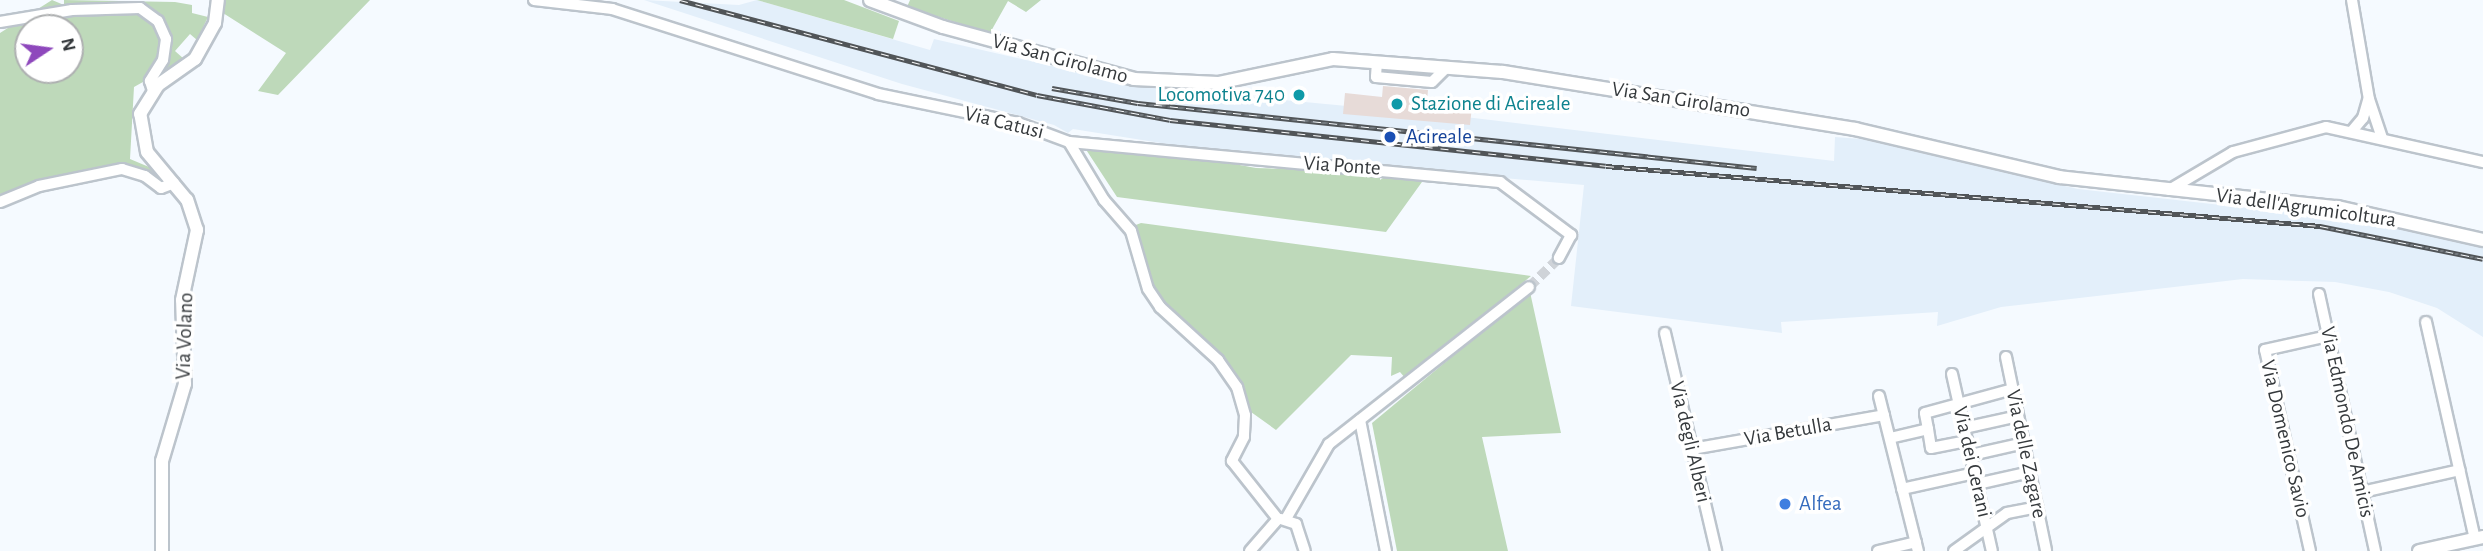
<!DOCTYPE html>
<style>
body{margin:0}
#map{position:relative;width:2483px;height:551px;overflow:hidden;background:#f5faff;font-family:"Alegreya Sans",sans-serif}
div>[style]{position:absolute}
.built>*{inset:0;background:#e3effa}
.green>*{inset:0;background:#bed9ba}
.building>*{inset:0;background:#e7dbd8}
.minor-tunnel>*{height:10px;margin-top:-5px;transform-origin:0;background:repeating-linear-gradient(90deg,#cfd3d8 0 10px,transparent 0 15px)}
.roads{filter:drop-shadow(2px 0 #bcc4cc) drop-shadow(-2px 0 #bcc4cc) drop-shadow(0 2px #bcc4cc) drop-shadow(0 -2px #bcc4cc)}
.minor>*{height:10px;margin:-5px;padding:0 5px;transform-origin:5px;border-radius:5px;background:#fff}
.tertiary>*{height:12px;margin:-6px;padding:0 6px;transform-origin:6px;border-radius:6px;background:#fff}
.rail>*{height:5px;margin-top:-2.5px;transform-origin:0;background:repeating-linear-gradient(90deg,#fff 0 8px,#515558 0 16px);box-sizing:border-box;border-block:2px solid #515558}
.dots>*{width:19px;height:19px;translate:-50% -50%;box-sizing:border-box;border:4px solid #fff;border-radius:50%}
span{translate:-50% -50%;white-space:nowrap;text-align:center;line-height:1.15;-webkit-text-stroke:7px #fff;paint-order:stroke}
.street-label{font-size:21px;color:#35393c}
.culture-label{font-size:21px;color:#0d838f}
.right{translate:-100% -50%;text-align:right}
.left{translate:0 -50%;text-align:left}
.transit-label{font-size:21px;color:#164399}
.shop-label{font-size:21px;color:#366cbe}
.north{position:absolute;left:14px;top:14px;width:70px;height:70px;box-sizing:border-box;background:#fff;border:2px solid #aeb0b1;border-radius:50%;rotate:77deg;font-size:19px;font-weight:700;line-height:28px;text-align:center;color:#35393c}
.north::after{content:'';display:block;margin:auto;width:24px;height:32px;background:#8e48bc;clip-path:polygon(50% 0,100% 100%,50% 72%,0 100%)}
</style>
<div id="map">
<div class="built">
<i style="clip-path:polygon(644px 0,739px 5px,757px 0,930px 50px,934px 39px,1144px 87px,1474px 118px,1834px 161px,1835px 137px,1861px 139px,2078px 189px,2372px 222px,2483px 248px,2483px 337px,2437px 308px,2389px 292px,2335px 282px,2243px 279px,2001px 307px,1937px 326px,1938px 312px,1781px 322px,1782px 333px,1571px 306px,1584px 185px,1236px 155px,1073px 129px,1068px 133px,1054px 125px,902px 84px)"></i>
</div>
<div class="green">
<i style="clip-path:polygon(evenodd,52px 0,64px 5px,64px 0,175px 2px,192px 5px,192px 13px,208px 17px,197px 40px,190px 34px,175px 51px,184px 59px,134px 87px,130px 159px,149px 167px,163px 185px,141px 170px,0 194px,0 33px,52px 0,28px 28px,70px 28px,70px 70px,28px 70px,28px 28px)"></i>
<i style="clip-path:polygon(224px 0,370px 0,278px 95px,258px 91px,286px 53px,223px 13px)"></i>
<i style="clip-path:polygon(757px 0,844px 0,899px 21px,893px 39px)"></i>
<i style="clip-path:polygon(910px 0,1041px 0,1026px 12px,1008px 1px,990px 33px,907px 7px)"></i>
<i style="clip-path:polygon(1083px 145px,1147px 148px,1256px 168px,1380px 172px,1380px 180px,1392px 172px,1427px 175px,1386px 232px,1117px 197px)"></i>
<i style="clip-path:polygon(1141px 223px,1531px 276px,1406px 379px,1400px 372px,1391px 376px,1392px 357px,1351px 355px,1276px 430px,1251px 412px,1240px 385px,1155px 296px,1133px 226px)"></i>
<i style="clip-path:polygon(1530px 292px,1561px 433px,1482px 437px,1508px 551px,1397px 551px,1372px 423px)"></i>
</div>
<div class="building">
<i style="clip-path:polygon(1383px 86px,1428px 90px,1427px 102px,1472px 106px,1470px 125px,1343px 114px,1345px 93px,1382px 97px)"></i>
</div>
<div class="minor-tunnel">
<i style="left:1529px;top:287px;width:42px;rotate:-44deg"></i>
</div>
<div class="roads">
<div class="minor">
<i style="left:534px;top:0;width:79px;rotate:6.6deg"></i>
<i style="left:612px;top:9px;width:279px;rotate:17.7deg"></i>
<i style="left:878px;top:94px;width:143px;rotate:11.7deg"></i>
<i style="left:1018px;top:123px;width:54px;rotate:20.4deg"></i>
<i style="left:1069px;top:142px;width:68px;rotate:58.9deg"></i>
<i style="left:1104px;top:200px;width:41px;rotate:48.9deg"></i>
<i style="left:1131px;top:231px;width:60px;rotate:73.7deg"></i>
<i style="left:1148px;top:289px;width:22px;rotate:56deg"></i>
<i style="left:1160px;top:307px;width:79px;rotate:42.4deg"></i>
<i style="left:1218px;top:360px;width:33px;rotate:55deg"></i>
<i style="left:1237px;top:387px;width:29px;rotate:74deg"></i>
<i style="left:1245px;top:415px;width:22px;rotate:93deg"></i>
<i style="left:1244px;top:437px;width:27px;rotate:117deg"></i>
<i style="left:1232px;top:461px;width:74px;rotate:51.6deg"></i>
<i style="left:2352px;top:0;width:100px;rotate:80.3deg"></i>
<i style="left:2369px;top:99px;width:41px;rotate:71.6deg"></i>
<i style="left:0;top:22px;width:73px;rotate:-9.5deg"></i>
<i style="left:72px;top:10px;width:68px;rotate:-1.7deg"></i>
<i style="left:140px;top:8px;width:22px;rotate:36deg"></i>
<i style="left:158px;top:21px;width:20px;rotate:66deg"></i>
<i style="left:166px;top:39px;width:21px;rotate:98deg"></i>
<i style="left:163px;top:60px;width:25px;rotate:122deg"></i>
<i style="left:150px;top:81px;width:10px;rotate:73deg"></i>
<i style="left:1377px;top:62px;width:15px;rotate:94deg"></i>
<i style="left:1376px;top:77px;width:56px;rotate:5.1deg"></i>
<i style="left:1432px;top:82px;width:21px;rotate:-45deg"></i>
<i style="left:2352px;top:131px;width:17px;rotate:-50deg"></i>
<i style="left:2363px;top:118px;width:19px;rotate:-74deg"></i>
<i style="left:1069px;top:142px;width:433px;rotate:5.3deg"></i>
<i style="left:1500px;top:182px;width:89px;rotate:36.7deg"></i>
<i style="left:1571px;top:235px;width:26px;rotate:118deg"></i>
<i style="left:2169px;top:190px;width:74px;rotate:-30.7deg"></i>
<i style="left:2233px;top:152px;width:96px;rotate:-15deg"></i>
<i style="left:2326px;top:127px;width:161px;rotate:12.6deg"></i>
<i style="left:0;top:202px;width:42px;rotate:-22.3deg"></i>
<i style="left:39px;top:186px;width:85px;rotate:-11.6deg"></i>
<i style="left:122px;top:169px;width:24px;rotate:17deg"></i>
<i style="left:145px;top:176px;width:20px;rotate:37deg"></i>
<i style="left:161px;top:188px;width:14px;rotate:-21deg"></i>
<i style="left:2319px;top:294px;width:263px;rotate:77.7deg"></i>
<i style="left:2426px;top:322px;width:222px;rotate:77.3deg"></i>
<i style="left:1665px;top:333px;width:224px;rotate:76.8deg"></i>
<i style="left:2006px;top:357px;width:198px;rotate:78.3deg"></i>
<i style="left:1952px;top:374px;width:181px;rotate:77.3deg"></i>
<i style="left:1879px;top:396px;width:160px;rotate:75.9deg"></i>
<i style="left:1360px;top:420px;width:134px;rotate:78.8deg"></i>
<i style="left:1964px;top:428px;width:55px;rotate:-12.5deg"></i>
<i style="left:1928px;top:429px;width:19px;rotate:81deg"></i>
<i style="left:1931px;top:448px;width:37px;rotate:-11deg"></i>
<i style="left:1890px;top:438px;width:39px;rotate:-13deg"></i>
<i style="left:1928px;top:429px;width:16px;rotate:-101deg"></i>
<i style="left:1925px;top:413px;width:91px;rotate:-15.3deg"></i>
<i style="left:1692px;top:449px;width:195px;rotate:-10deg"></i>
<i style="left:1971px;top:455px;width:54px;rotate:-12.8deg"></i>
<i style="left:1977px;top:484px;width:54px;rotate:-12.8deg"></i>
<i style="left:1902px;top:489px;width:75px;rotate:-12.4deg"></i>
<i style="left:2362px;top:492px;width:100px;rotate:-12.7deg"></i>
<i style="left:1287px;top:517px;width:84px;rotate:-60.1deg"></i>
<i style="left:1329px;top:444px;width:254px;rotate:-38.1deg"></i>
<i style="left:1281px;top:519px;width:16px;rotate:18deg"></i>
<i style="left:1296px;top:524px;width:28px;rotate:72deg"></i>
<i style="left:1250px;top:551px;width:43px;rotate:-48.8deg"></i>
<i style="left:1878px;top:551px;width:39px;rotate:-13deg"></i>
<i style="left:1954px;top:551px;width:65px;rotate:-35.6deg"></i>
<i style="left:2007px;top:513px;width:31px;rotate:-11deg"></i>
<i style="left:2310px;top:551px;width:206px;rotate:-102.6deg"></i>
<i style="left:2265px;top:350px;width:65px;rotate:-12.5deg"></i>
</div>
<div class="tertiary">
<i style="left:870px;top:0;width:78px;rotate:20.3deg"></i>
<i style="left:943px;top:27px;width:198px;rotate:15.2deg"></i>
<i style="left:1134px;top:79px;width:84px;rotate:2.7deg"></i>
<i style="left:1218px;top:83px;width:117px;rotate:-11.8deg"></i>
<i style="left:1333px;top:59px;width:170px;rotate:4.4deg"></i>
<i style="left:1503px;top:72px;width:357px;rotate:9.2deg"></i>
<i style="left:1855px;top:129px;width:210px;rotate:13.2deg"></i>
<i style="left:2059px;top:177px;width:280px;rotate:6.2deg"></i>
<i style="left:2337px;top:207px;width:150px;rotate:12.7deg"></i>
<i style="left:162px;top:551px;width:90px;rotate:-90deg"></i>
<i style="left:162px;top:461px;width:80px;rotate:-73.4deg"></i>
<i style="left:185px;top:384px;width:84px;rotate:-92deg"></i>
<i style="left:182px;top:300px;width:72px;rotate:-77.9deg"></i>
<i style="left:197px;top:230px;width:32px;rotate:-108deg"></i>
<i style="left:187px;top:200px;width:62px;rotate:-129.8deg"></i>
<i style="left:147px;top:152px;width:39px;rotate:-100deg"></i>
<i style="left:140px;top:114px;width:34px;rotate:-58deg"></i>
<i style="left:158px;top:85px;width:45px;rotate:-35.1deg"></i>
<i style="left:195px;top:59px;width:41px;rotate:-60.9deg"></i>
<i style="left:215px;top:23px;width:23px;rotate:-83deg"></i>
<i style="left:2419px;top:551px;width:66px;rotate:-12.3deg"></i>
</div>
</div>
<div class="rail">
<i style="left:680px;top:0;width:369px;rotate:14.9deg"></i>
<i style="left:1037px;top:95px;width:135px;rotate:10.6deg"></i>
<i style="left:1170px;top:120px;width:438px;rotate:6deg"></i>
<i style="left:1606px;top:166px;width:717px;rotate:4.8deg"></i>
<i style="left:2320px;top:226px;width:166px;rotate:11.4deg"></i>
<i style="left:1052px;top:88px;width:87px;rotate:9.9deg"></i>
<i style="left:1138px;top:103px;width:622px;rotate:5.99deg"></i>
</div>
<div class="dots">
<i style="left:1299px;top:95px;background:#0f9aa8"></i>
<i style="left:1397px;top:104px;background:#0f9aa8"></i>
<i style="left:1390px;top:137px;background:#1a4fb4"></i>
<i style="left:1785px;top:504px;background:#3f7fe0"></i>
</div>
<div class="street-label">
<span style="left:1060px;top:59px;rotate:15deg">Via San Girolamo</span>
<span style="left:1681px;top:100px;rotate:9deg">Via San Girolamo</span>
<span style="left:1004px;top:123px;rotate:14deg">Via Catusi</span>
<span style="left:1342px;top:166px;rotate:4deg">Via Ponte</span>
<span style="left:2306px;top:208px;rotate:8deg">Via dell'Agrumicoltura</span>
<span style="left:185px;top:336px;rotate:-88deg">Via Volano</span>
<span style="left:2347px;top:422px;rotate:78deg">Via Edmondo De Amicis</span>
<span style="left:1788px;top:432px;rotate:-10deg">Via Betulla</span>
<span style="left:2285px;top:439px;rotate:77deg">Via Domenico Savio</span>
<span style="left:1690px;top:442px;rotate:77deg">Via degli Alberi</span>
<span style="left:2026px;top:454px;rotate:78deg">Via delle Zagare</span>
<span style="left:1972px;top:462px;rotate:77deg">Via dei Gerani</span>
</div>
<div class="culture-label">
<span class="right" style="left:1285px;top:95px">Locomotiva 740</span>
<span class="left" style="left:1411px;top:104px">Stazione di Acireale</span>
</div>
<div class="transit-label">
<span class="left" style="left:1406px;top:137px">Acireale</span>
</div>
<div class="shop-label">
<span class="left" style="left:1799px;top:504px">Alfea</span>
</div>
<div class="north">N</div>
</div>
